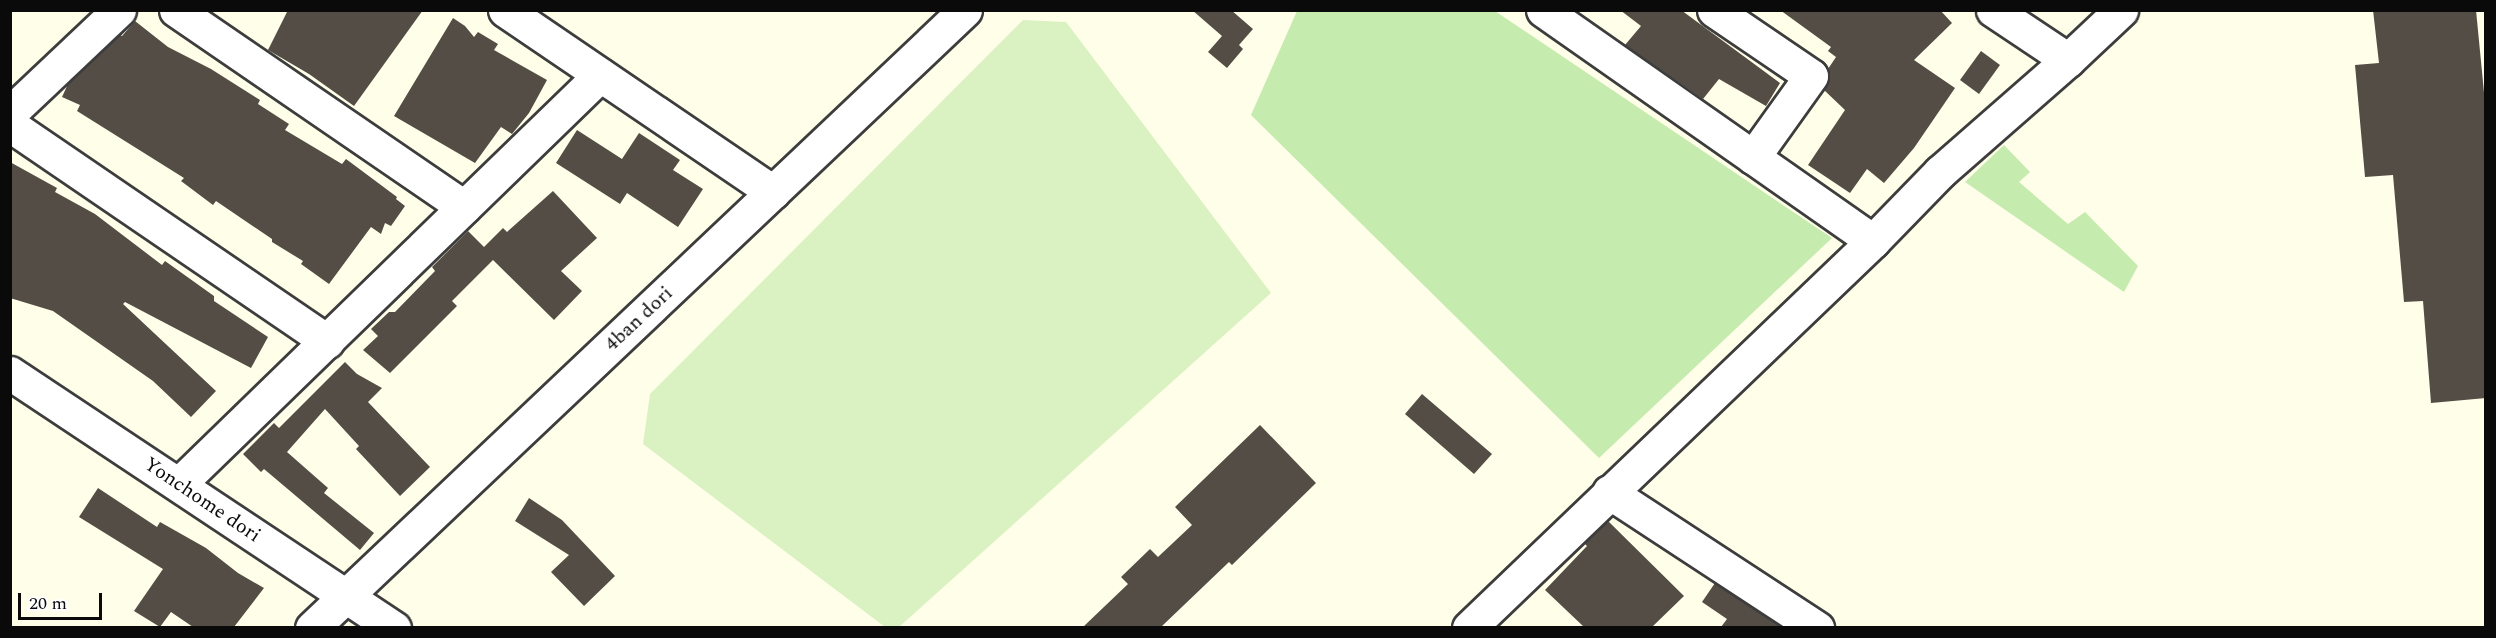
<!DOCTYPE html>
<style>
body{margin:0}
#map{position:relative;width:2496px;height:638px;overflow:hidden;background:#fffee8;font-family:Spectral,serif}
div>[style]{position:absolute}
.green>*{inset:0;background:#c5ebaf}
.pitch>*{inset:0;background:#daf2c2}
.building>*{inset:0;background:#544d46}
.roads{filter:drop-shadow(2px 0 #3d3d3d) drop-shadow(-2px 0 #3d3d3d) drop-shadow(0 2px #3d3d3d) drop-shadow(0 -2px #3d3d3d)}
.minor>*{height:33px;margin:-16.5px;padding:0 16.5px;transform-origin:16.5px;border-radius:16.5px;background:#fff}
span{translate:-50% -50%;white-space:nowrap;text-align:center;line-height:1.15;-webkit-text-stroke:6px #fff;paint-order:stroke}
.street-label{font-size:20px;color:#0a0a0a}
.frame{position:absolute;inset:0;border:12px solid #0a0a0a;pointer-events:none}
.scale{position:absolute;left:18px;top:593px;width:84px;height:27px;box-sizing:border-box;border:3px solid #0a0a0a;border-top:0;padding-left:8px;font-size:18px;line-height:21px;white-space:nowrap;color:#0a0a0a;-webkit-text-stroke:4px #fff;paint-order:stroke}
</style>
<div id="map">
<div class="green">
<i style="clip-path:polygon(1297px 11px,1495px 11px,1832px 238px,1599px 458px,1251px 115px)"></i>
<i style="clip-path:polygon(2004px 145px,2030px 172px,2019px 182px,2068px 224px,2085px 212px,2138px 266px,2124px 292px,1965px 182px)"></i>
</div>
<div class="pitch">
<i style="clip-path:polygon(1023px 20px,1066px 22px,1271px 293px,899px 627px,885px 627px,643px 444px,650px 394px)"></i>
</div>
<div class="building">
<i style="clip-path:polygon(288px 10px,423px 10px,354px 106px,309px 74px,268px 50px)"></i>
<i style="clip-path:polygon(1192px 10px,1231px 10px,1253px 29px,1239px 45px,1243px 49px,1227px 68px,1208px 52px,1222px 36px)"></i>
<i style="clip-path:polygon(1620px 10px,1681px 10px,1780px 83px,1766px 106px,1719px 79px,1703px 99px,1625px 45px,1641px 26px)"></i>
<i style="clip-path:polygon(1780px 10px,1940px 10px,1952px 23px,1914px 60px,1955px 88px,1914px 148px,1884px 183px,1867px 169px,1850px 193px,1808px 165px,1845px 110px,1824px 90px,1830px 78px,1828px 69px,1836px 57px,1828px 51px,1831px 47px)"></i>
<i style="clip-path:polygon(2373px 10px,2476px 10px,2486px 113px,2486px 398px,2431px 403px,2423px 301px,2404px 302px,2393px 175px,2365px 177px,2355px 65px,2379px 63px)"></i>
<i style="clip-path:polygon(453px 18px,465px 26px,474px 37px,478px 32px,498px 44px,494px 50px,547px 80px,529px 113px,512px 134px,501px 127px,475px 163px,394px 116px)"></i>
<i style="clip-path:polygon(135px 21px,168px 47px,211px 69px,260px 100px,258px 104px,289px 124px,285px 130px,342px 164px,346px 159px,397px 197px,396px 199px,405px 206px,391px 226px,385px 223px,381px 234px,371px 227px,329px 284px,301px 264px,303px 261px,272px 242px,272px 239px,216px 201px,213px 205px,181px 181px,184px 178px,77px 111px,80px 105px,62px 97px,68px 84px,120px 35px,122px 36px)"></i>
<i style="clip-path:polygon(1981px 51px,2000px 65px,1979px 94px,1960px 80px)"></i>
<i style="clip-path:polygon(577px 130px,622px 159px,639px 133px,680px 160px,673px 170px,703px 189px,678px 227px,627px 193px,620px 204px,556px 163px)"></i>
<i style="clip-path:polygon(10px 162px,57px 188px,55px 192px,95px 214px,162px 265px,165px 261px,214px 296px,214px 301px,268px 337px,251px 368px,125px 302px,123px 304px,216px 391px,191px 417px,153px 381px,53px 311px,10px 298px)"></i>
<i style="clip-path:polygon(553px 191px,597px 238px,561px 271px,582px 291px,554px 320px,493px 260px,452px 301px,457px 306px,390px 373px,363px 350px,378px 336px,371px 329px,389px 312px,395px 312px,435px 271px,432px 267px,468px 231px,484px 247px,503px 228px,507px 232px)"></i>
<i style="clip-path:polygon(345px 362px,357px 374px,382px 388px,368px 402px,430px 467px,400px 496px,356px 449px,359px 446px,325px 409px,287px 452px,328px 488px,324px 493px,374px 533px,360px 550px,264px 469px,261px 472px,243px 454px,274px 423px,279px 428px)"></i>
<i style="clip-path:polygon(1422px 394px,1492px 454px,1474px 474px,1405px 414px)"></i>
<i style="clip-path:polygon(1260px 425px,1316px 483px,1232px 565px,1229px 562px,1161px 627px,1083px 627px,1128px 584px,1121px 577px,1150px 549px,1158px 557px,1192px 525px,1175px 507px)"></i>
<i style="clip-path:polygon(98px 488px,157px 527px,160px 522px,206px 548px,238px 573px,264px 588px,234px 627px,193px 627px,171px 612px,160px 627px,134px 611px,163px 569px,79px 517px)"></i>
<i style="clip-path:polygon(529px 498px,562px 520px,615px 576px,584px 606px,551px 572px,569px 555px,515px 521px)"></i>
<i style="clip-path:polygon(1608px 521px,1684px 596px,1652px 627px,1584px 627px,1545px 590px,1587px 546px,1584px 543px)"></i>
<i style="clip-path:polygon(1715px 583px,1782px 627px,1721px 627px,1727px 619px,1702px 602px)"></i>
</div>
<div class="roads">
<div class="minor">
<i style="left:176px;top:10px;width:349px;rotate:34.4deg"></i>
<i style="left:505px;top:10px;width:324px;rotate:34.2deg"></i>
<i style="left:1543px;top:10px;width:403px;rotate:35deg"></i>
<i style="left:1714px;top:10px;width:117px;rotate:34.2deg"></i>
<i style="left:1811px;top:76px;width:100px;rotate:125.6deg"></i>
<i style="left:1993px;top:10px;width:90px;rotate:33.7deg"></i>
<i style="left:10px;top:113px;width:150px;rotate:-43.4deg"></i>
<i style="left:10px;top:125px;width:384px;rotate:34.3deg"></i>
<i style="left:10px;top:373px;width:461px;rotate:33.6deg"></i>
<i style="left:179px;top:484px;width:587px;rotate:-44.17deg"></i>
<i style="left:1609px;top:492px;width:249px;rotate:33.2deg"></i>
<i style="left:312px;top:628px;width:899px;rotate:-43.42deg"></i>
<i style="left:1469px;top:628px;width:559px;rotate:-43.77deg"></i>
<i style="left:1873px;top:241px;width:96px;rotate:-45.8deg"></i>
<i style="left:1940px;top:172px;width:170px;rotate:-41.2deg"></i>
<i style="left:2068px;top:60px;width:73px;rotate:-43.3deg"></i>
</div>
</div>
<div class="street-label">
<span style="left:639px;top:319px;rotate:-43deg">4ban dori</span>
<span style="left:202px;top:500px;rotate:34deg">Yonchome dori</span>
</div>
<div class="frame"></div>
<div class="scale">20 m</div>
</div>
